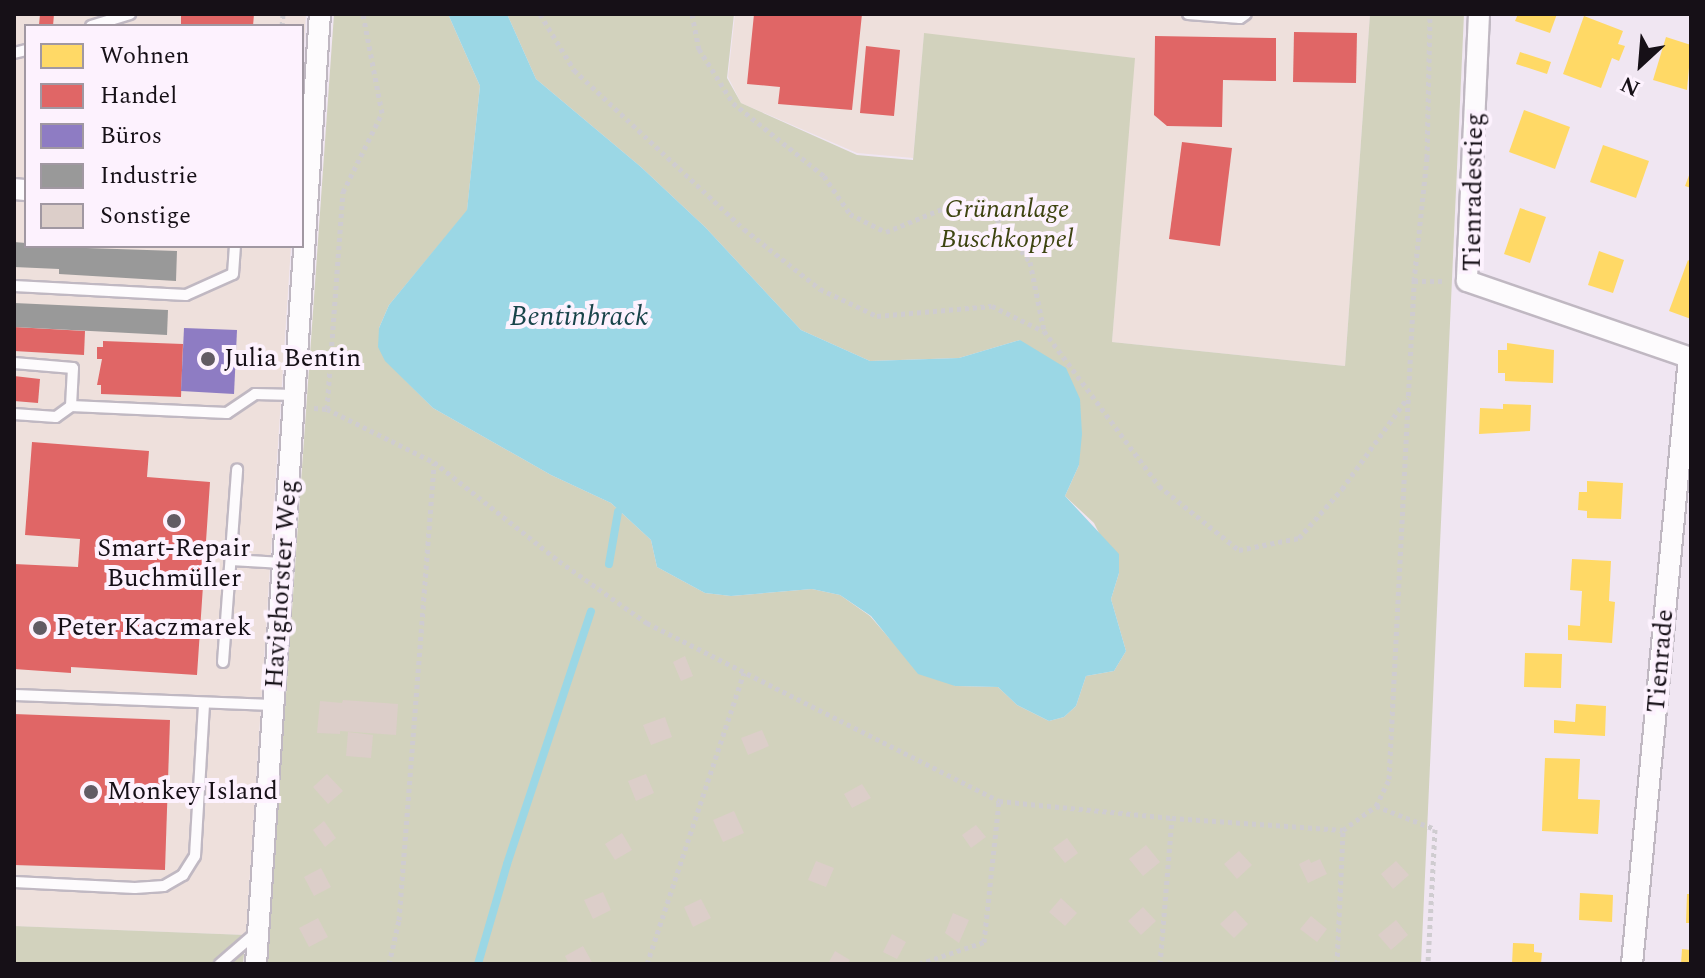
<!DOCTYPE html>
<meta charset="utf-8">
<style>
body{margin:0}
#map{position:relative;width:1705px;height:978px;overflow:hidden;background:#f0e6f2;font-family:Spectral,serif}
div>[style]{position:absolute}
.commercial>*{inset:0;background:#eee0dc}
.green>*{inset:0;background:#d2d2bd}
.water>*{inset:0;background:#9bd7e5}
.homes>*{inset:0;background:#ffd966}
.shops>*{inset:0;background:#e06666}
.offices>*{inset:0;background:#8e7cc3}
.industry>*{inset:0;background:#999}
.stream>*{height:8px;margin:-4px;padding:0 4px;transform-origin:4px;border-radius:4px;background:#9bd7e5}
.building>*{inset:0;background:#dccec9}
.path>*{height:5px;margin-top:-2.5px;transform-origin:0;background:repeating-linear-gradient(90deg,#cfccd0 0 4px,transparent 0 8px)}
.roads{filter:drop-shadow(2px 0 #c0b8c2) drop-shadow(-2px 0 #c0b8c2) drop-shadow(0 2px #c0b8c2) drop-shadow(0 -2px #c0b8c2)}
.service>*{height:10px;margin:-5px;padding:0 5px;transform-origin:5px;border-radius:5px;background:#fdfbfd}
.minor>*{height:20px;margin:-10px;padding:0 10px;transform-origin:10px;border-radius:10px;background:#fdfbfd}
.dots>*{width:22px;height:22px;translate:-50% -50%;box-sizing:border-box;border:4px solid #fdf2fe;border-radius:50%}
span{translate:-50% -50%;white-space:nowrap;text-align:center;line-height:1.15;-webkit-text-stroke:8px #fdf2fe;paint-order:stroke}
.street-label{font-size:26px;color:#161017}
.park-label{font-size:26px;color:#3e4411;font-style:italic}
.poi-label{font-size:26px;color:#161017}
.left{translate:0 -50%;text-align:left}
.water-label{font-size:28px;color:#19444a;font-style:italic}
.frame{position:absolute;inset:0;border:16px solid #161017;pointer-events:none}
.legend{position:absolute;left:24px;top:24px;width:280px;height:224px;box-sizing:border-box;background:#fdf2fe;border:2px solid #a198a2;margin:0;padding:10px 14px;list-style:none;font-size:24px;color:#161017}
.legend li{display:flex;align-items:center;gap:16px;height:40px}
.legend b{width:40px;border:2px solid #a198a2}
.north{position:absolute;left:1601px;top:24px;width:80px;height:80px;-webkit-text-stroke:6px #fdf2fe;paint-order:stroke;rotate:206deg;font-size:22px;font-weight:700;line-height:32px;text-align:center;color:#161017}
.north::after{content:'';display:block;margin:auto;width:28px;height:36px;background:#161017;clip-path:polygon(50% 0,100% 100%,50% 72%,0 100%)}
</style>
<div id="map">
<div class="commercial">
<i style="clip-path:polygon(14px 14px,306px 14px,302px 76px,302px 26px,26px 26px,26px 246px,291px 246px,246px 935px,14px 926px)"></i>
<i style="clip-path:polygon(735px 14px,1370px 14px,1345px 366px,1112px 342px,1134px 58px,924px 34px,913px 158px,857px 153px,741px 103px,728px 77px)"></i>
</div>
<div class="green">
<i style="clip-path:polygon(334px 14px,448px 14px,480px 86px,467px 211px,389px 305px,379px 328px,385px 360px,433px 408px,551px 475px,611px 503px,651px 540px,657px 567px,705px 593px,731px 596px,812px 589px,840px 595px,870px 616px,889px 638px,955px 686px,998px 687px,1017px 705px,1049px 721px,1064px 717px,1076px 706px,1086px 676px,1114px 671px,1126px 651px,1111px 599px,1119px 573px,1094px 523px,1065px 496px,1079px 465px,1020px 340px,959px 358px,870px 361px,801px 330px,705px 227px,641px 167px,536px 79px,507px 14px,734px 14px,727px 78px,741px 103px,857px 155px,913px 160px,924px 33px,1135px 58px,1112px 342px,1345px 366px,1370px 14px,1464px 14px,1421px 964px,267px 964px)"></i>
<i style="clip-path:polygon(14px 926px,246px 935px,243px 964px,14px 964px)"></i>
</div>
<div class="water">
<i style="clip-path:polygon(448px 14px,507px 14px,536px 79px,641px 167px,705px 227px,801px 330px,870px 361px,959px 358px,1020px 340px,1066px 368px,1080px 399px,1082px 434px,1079px 465px,1065px 496px,1119px 554px,1119px 573px,1111px 599px,1126px 651px,1114px 671px,1086px 676px,1076px 706px,1064px 717px,1049px 721px,1017px 705px,998px 687px,955px 686px,918px 674px,871px 616px,840px 595px,812px 589px,731px 596px,705px 593px,657px 567px,651px 540px,611px 503px,551px 475px,433px 408px,385px 361px,378px 347px,379px 328px,389px 305px,467px 210px,480px 86px)"></i>
</div>
<div class="homes">
<i style="clip-path:polygon(1518px 14px,1557px 14px,1550px 33px,1515px 21px)"></i>
<i style="clip-path:polygon(1584px 16px,1623px 31px,1618px 44px,1625px 46px,1619px 61px,1612px 58px,1601px 88px,1563px 74px)"></i>
<i style="clip-path:polygon(1666px 37px,1691px 45px,1687px 90px,1653px 80px)"></i>
<i style="clip-path:polygon(1520px 52px,1551px 62px,1547px 74px,1516px 64px)"></i>
<i style="clip-path:polygon(1524px 110px,1570px 127px,1555px 169px,1509px 152px)"></i>
<i style="clip-path:polygon(1603px 145px,1649px 161px,1636px 198px,1590px 182px)"></i>
<i style="clip-path:polygon(1691px 170px,1691px 188px,1685px 186px)"></i>
<i style="clip-path:polygon(1520px 208px,1546px 217px,1530px 263px,1504px 254px)"></i>
<i style="clip-path:polygon(1599px 251px,1624px 260px,1613px 293px,1588px 285px)"></i>
<i style="clip-path:polygon(1688px 260px,1691px 262px,1691px 319px,1669px 311px)"></i>
<i style="clip-path:polygon(1507px 343px,1554px 350px,1553px 383px,1505px 381px,1505px 373px,1498px 373px,1498px 350px,1507px 350px)"></i>
<i style="clip-path:polygon(1503px 404px,1531px 405px,1530px 431px,1479px 434px,1480px 408px,1503px 409px)"></i>
<i style="clip-path:polygon(1587px 481px,1623px 483px,1621px 519px,1587px 518px,1587px 511px,1578px 510px,1579px 492px,1587px 492px)"></i>
<i style="clip-path:polygon(1572px 559px,1611px 561px,1609px 601px,1615px 602px,1612px 643px,1568px 640px,1568px 625px,1580px 626px,1582px 591px,1570px 590px)"></i>
<i style="clip-path:polygon(1525px 653px,1562px 654px,1561px 688px,1524px 687px)"></i>
<i style="clip-path:polygon(1576px 704px,1606px 706px,1605px 736px,1554px 733px,1554px 720px,1575px 722px)"></i>
<i style="clip-path:polygon(1545px 758px,1580px 759px,1578px 799px,1600px 800px,1598px 834px,1542px 831px)"></i>
<i style="clip-path:polygon(1580px 893px,1613px 895px,1612px 922px,1579px 920px)"></i>
<i style="clip-path:polygon(1687px 894px,1691px 894px,1691px 923px,1686px 923px)"></i>
<i style="clip-path:polygon(1513px 943px,1534px 944px,1534px 952px,1542px 953px,1541px 964px,1512px 964px)"></i>
<i style="clip-path:polygon(1682px 949px,1691px 950px,1691px 964px,1681px 964px)"></i>
</div>
<div class="shops">
<i style="clip-path:polygon(40px 14px,54px 14px,53px 26px,39px 25px)"></i>
<i style="clip-path:polygon(181px 14px,254px 14px,253px 26px,181px 26px)"></i>
<i style="clip-path:polygon(754px 14px,862px 14px,852px 110px,778px 104px,780px 87px,747px 84px)"></i>
<i style="clip-path:polygon(1294px 32px,1357px 33px,1356px 83px,1293px 82px)"></i>
<i style="clip-path:polygon(1155px 36px,1276px 38px,1276px 81px,1223px 80px,1222px 127px,1167px 126px,1154px 115px)"></i>
<i style="clip-path:polygon(866px 46px,900px 50px,894px 116px,860px 113px)"></i>
<i style="clip-path:polygon(1182px 142px,1232px 148px,1220px 246px,1169px 239px)"></i>
<i style="clip-path:polygon(14px 327px,85px 331px,84px 355px,14px 351px)"></i>
<i style="clip-path:polygon(103px 341px,183px 344px,181px 397px,101px 394px,101px 385px,97px 385px,102px 359px,97px 359px,97px 347px,103px 347px)"></i>
<i style="clip-path:polygon(14px 376px,40px 379px,38px 403px,14px 401px)"></i>
<i style="clip-path:polygon(32px 442px,149px 451px,147px 477px,210px 482px,197px 675px,71px 667px,71px 673px,14px 669px,14px 564px,78px 567px,80px 539px,25px 535px)"></i>
<i style="clip-path:polygon(14px 714px,170px 720px,165px 870px,14px 865px)"></i>
</div>
<div class="offices">
<i style="clip-path:polygon(184px 328px,237px 330px,234px 394px,181px 391px)"></i>
</div>
<div class="industry">
<i style="clip-path:polygon(14px 242px,26px 243px,26px 246px,177px 251px,176px 281px,59px 274px,59px 269px,14px 267px)"></i>
<i style="clip-path:polygon(14px 303px,168px 310px,167px 335px,14px 327px)"></i>
</div>
<div class="stream">
<i style="left:609px;top:564px;width:53px;rotate:-80.2deg"></i>
<i style="left:478px;top:964px;width:104px;rotate:-73.8deg"></i>
<i style="left:507px;top:864px;width:266px;rotate:-71.6deg"></i>
</div>
<div class="building">
<i style="clip-path:polygon(685px 656px,693px 676px,681px 681px,673px 662px)"></i>
<i style="clip-path:polygon(343px 700px,398px 704px,396px 735px,340px 731px,340px 734px,317px 733px,320px 701px,342px 703px)"></i>
<i style="clip-path:polygon(665px 717px,672px 737px,651px 745px,643px 725px)"></i>
<i style="clip-path:polygon(762px 730px,769px 746px,748px 755px,741px 738px)"></i>
<i style="clip-path:polygon(348px 732px,373px 735px,371px 758px,346px 756px)"></i>
<i style="clip-path:polygon(327px 774px,343px 791px,328px 804px,313px 787px)"></i>
<i style="clip-path:polygon(646px 774px,654px 793px,636px 801px,628px 781px)"></i>
<i style="clip-path:polygon(862px 784px,871px 798px,852px 808px,844px 794px)"></i>
<i style="clip-path:polygon(734px 811px,744px 833px,723px 842px,713px 820px)"></i>
<i style="clip-path:polygon(324px 821px,336px 838px,325px 847px,313px 830px)"></i>
<i style="clip-path:polygon(976px 825px,986px 837px,971px 848px,962px 835px)"></i>
<i style="clip-path:polygon(622px 833px,632px 850px,615px 860px,605px 844px)"></i>
<i style="clip-path:polygon(1067px 838px,1078px 853px,1065px 863px,1053px 848px)"></i>
<i style="clip-path:polygon(1146px 845px,1160px 862px,1143px 876px,1129px 859px)"></i>
<i style="clip-path:polygon(1239px 851px,1252px 865px,1237px 879px,1224px 864px)"></i>
<i style="clip-path:polygon(1309px 859px,1311px 863px,1320px 859px,1327px 874px,1308px 883px,1299px 864px)"></i>
<i style="clip-path:polygon(816px 861px,834px 868px,826px 887px,808px 880px)"></i>
<i style="clip-path:polygon(1396px 861px,1409px 875px,1393px 889px,1381px 874px)"></i>
<i style="clip-path:polygon(321px 868px,331px 887px,314px 896px,304px 877px)"></i>
<i style="clip-path:polygon(603px 892px,611px 910px,593px 919px,584px 900px)"></i>
<i style="clip-path:polygon(1061px 898px,1077px 913px,1065px 926px,1049px 912px)"></i>
<i style="clip-path:polygon(701px 899px,711px 918px,693px 927px,684px 907px)"></i>
<i style="clip-path:polygon(1143px 907px,1156px 921px,1141px 935px,1128px 921px)"></i>
<i style="clip-path:polygon(1235px 910px,1248px 924px,1234px 938px,1220px 924px)"></i>
<i style="clip-path:polygon(953px 913px,969px 920px,959px 943px,945px 933px)"></i>
<i style="clip-path:polygon(1311px 916px,1327px 929px,1317px 942px,1300px 929px)"></i>
<i style="clip-path:polygon(318px 918px,328px 937px,309px 947px,299px 928px)"></i>
<i style="clip-path:polygon(1396px 920px,1408px 935px,1391px 950px,1378px 935px)"></i>
<i style="clip-path:polygon(892px 934px,906px 942px,897px 959px,883px 952px)"></i>
<i style="clip-path:polygon(583px 946px,593px 964px,569px 964px,565px 956px)"></i>
<i style="clip-path:polygon(835px 951px,850px 960px,847px 964px,828px 964px)"></i>
</div>
<div class="path">
<i style="left:540px;top:14px;width:66px;rotate:58.7deg"></i>
<i style="left:574px;top:70px;width:233px;rotate:43.1deg"></i>
<i style="left:744px;top:229px;width:97px;rotate:38.3deg"></i>
<i style="left:820px;top:289px;width:63px;rotate:25.3deg"></i>
<i style="left:877px;top:316px;width:115px;rotate:-5deg"></i>
<i style="left:992px;top:306px;width:57px;rotate:26.1deg"></i>
<i style="left:692px;top:14px;width:36px;rotate:79deg"></i>
<i style="left:699px;top:49px;width:64px;rotate:57.8deg"></i>
<i style="left:733px;top:103px;width:117px;rotate:38.7deg"></i>
<i style="left:824px;top:176px;width:46px;rotate:55.6deg"></i>
<i style="left:850px;top:214px;width:40px;rotate:26.6deg"></i>
<i style="left:886px;top:232px;width:68px;rotate:-22.4deg"></i>
<i style="left:949px;top:206px;width:50px;rotate:15.2deg"></i>
<i style="left:997px;top:219px;width:54px;rotate:52.5deg"></i>
<i style="left:1030px;top:262px;width:70px;rotate:78.5deg"></i>
<i style="left:1044px;top:331px;width:193px;rotate:53.4deg"></i>
<i style="left:1159px;top:486px;width:102px;rotate:38.7deg"></i>
<i style="left:1239px;top:550px;width:61px;rotate:-11.3deg"></i>
<i style="left:1299px;top:538px;width:65px;rotate:-48.7deg"></i>
<i style="left:1342px;top:489px;width:113px;rotate:-54.3deg"></i>
<i style="left:282px;top:26px;width:12px;rotate:-85deg"></i>
<i style="left:1414px;top:281px;width:32px"></i>
<i style="left:314px;top:408px;width:13px;rotate:4deg"></i>
<i style="left:327px;top:409px;width:119px;rotate:26.4deg"></i>
<i style="left:434px;top:462px;width:159px;rotate:38.4deg"></i>
<i style="left:559px;top:561px;width:108px;rotate:35.2deg"></i>
<i style="left:647px;top:623px;width:394px;rotate:26.8deg"></i>
<i style="left:999px;top:801px;width:174px;rotate:5.6deg"></i>
<i style="left:1172px;top:818px;width:171px;rotate:4deg"></i>
<i style="left:327px;top:409px;width:218px;rotate:-85.8deg"></i>
<i style="left:343px;top:192px;width:88px;rotate:-63.7deg"></i>
<i style="left:382px;top:113px;width:101px;rotate:-100.9deg"></i>
<i style="left:1376px;top:806px;width:63px;rotate:21.3deg"></i>
<i style="left:1435px;top:829px;width:135px;rotate:93deg"></i>
<i style="left:389px;top:964px;width:45px;rotate:-77.2deg"></i>
<i style="left:399px;top:920px;width:458px;rotate:-85.6deg"></i>
<i style="left:647px;top:964px;width:307px;rotate:-71.6deg"></i>
<i style="left:919px;top:964px;width:69px;rotate:-18.7deg"></i>
<i style="left:984px;top:942px;width:142px;rotate:-83.9deg"></i>
<i style="left:1160px;top:964px;width:146px;rotate:-85.3deg"></i>
<i style="left:1337px;top:964px;width:134px;rotate:-87.4deg"></i>
<i style="left:1343px;top:830px;width:41px;rotate:-36deg"></i>
<i style="left:1376px;top:806px;width:30px;rotate:-64deg"></i>
<i style="left:1389px;top:779px;width:499px;rotate:-87.1deg"></i>
<i style="left:1414px;top:281px;width:124px;rotate:-84deg"></i>
<i style="left:1427px;top:158px;width:144px;rotate:-88.8deg"></i>
</div>
<div class="roads">
<div class="service">
<i style="left:1188px;top:14px;width:52px;rotate:4.4deg"></i>
<i style="left:1240px;top:18px;width:7px;rotate:-34deg"></i>
<i style="left:91px;top:26px;width:41px;rotate:-17.1deg"></i>
<i style="left:14px;top:53px;width:12px;rotate:-14deg"></i>
<i style="left:14px;top:286px;width:172px;rotate:3deg"></i>
<i style="left:186px;top:295px;width:51px;rotate:-24.1deg"></i>
<i style="left:233px;top:274px;width:28px;rotate:-86deg"></i>
<i style="left:14px;top:363px;width:59px;rotate:4.8deg"></i>
<i style="left:73px;top:368px;width:38px;rotate:93deg"></i>
<i style="left:14px;top:414px;width:42px;rotate:4.1deg"></i>
<i style="left:56px;top:417px;width:19px;rotate:-36deg"></i>
<i style="left:71px;top:406px;width:156px;rotate:2.6deg"></i>
<i style="left:227px;top:413px;width:34px;rotate:-34deg"></i>
<i style="left:255px;top:394px;width:40px;rotate:1.4deg"></i>
<i style="left:231px;top:560px;width:52px;rotate:3.3deg"></i>
<i style="left:223px;top:662px;width:193px;rotate:-85.8deg"></i>
<i style="left:14px;top:695px;width:260px;rotate:2.2deg"></i>
<i style="left:14px;top:882px;width:121px;rotate:2.8deg"></i>
<i style="left:135px;top:888px;width:29px;rotate:-4deg"></i>
<i style="left:164px;top:886px;width:22px;rotate:-30deg"></i>
<i style="left:183px;top:875px;width:22px;rotate:-58deg"></i>
<i style="left:195px;top:856px;width:153px;rotate:-86.6deg"></i>
<i style="left:220px;top:964px;width:50px;rotate:-41deg"></i>
</div>
<div class="minor">
<i style="left:1479px;top:14px;width:267px;rotate:92.6deg"></i>
<i style="left:1467px;top:281px;width:237px;rotate:19deg"></i>
<i style="left:14px;top:189px;width:12px;rotate:5deg"></i>
<i style="left:256px;top:964px;width:952px;rotate:-86.15deg"></i>
<i style="left:1632px;top:964px;width:609px;rotate:-84.63deg"></i>
</div>
</div>
<div class="dots">
<i style="left:208px;top:359px;background:#625b64"></i>
<i style="left:174px;top:521px;background:#625b64"></i>
<i style="left:40px;top:628px;background:#625b64"></i>
<i style="left:91px;top:792px;background:#625b64"></i>
</div>
<div class="street-label">
<span style="left:1474px;top:192px;rotate:-89deg">Tienradestieg</span>
<span style="left:282px;top:584px;rotate:-86deg">Havighorster Weg</span>
<span style="left:1661px;top:661px;rotate:-85deg">Tienrade</span>
</div>
<div class="park-label">
<span style="left:1007px;top:225px">Grünanlage<br>Buschkoppel</span>
</div>
<div class="poi-label">
<span class="left" style="left:224px;top:359px">Julia Bentin</span>
<span style="left:174px;top:564px">Smart-Repair<br>Buchmüller</span>
<span class="left" style="left:56px;top:628px">Peter Kaczmarek</span>
<span class="left" style="left:107px;top:792px">Monkey Island</span>
</div>
<div class="water-label">
<span style="left:579px;top:317px">Bentinbrack</span>
</div>
<div class="frame"></div>
<ul class="legend">
<li><b style="height:22px;background:#ffd966"></b>Wohnen</li>
<li><b style="height:22px;background:#e06666"></b>Handel</li>
<li><b style="height:22px;background:#8e7cc3"></b>Büros</li>
<li><b style="height:22px;background:#999"></b>Industrie</li>
<li><b style="height:22px;background:#dccec9"></b>Sonstige</li>
</ul>
<div class="north">N</div>
</div>
